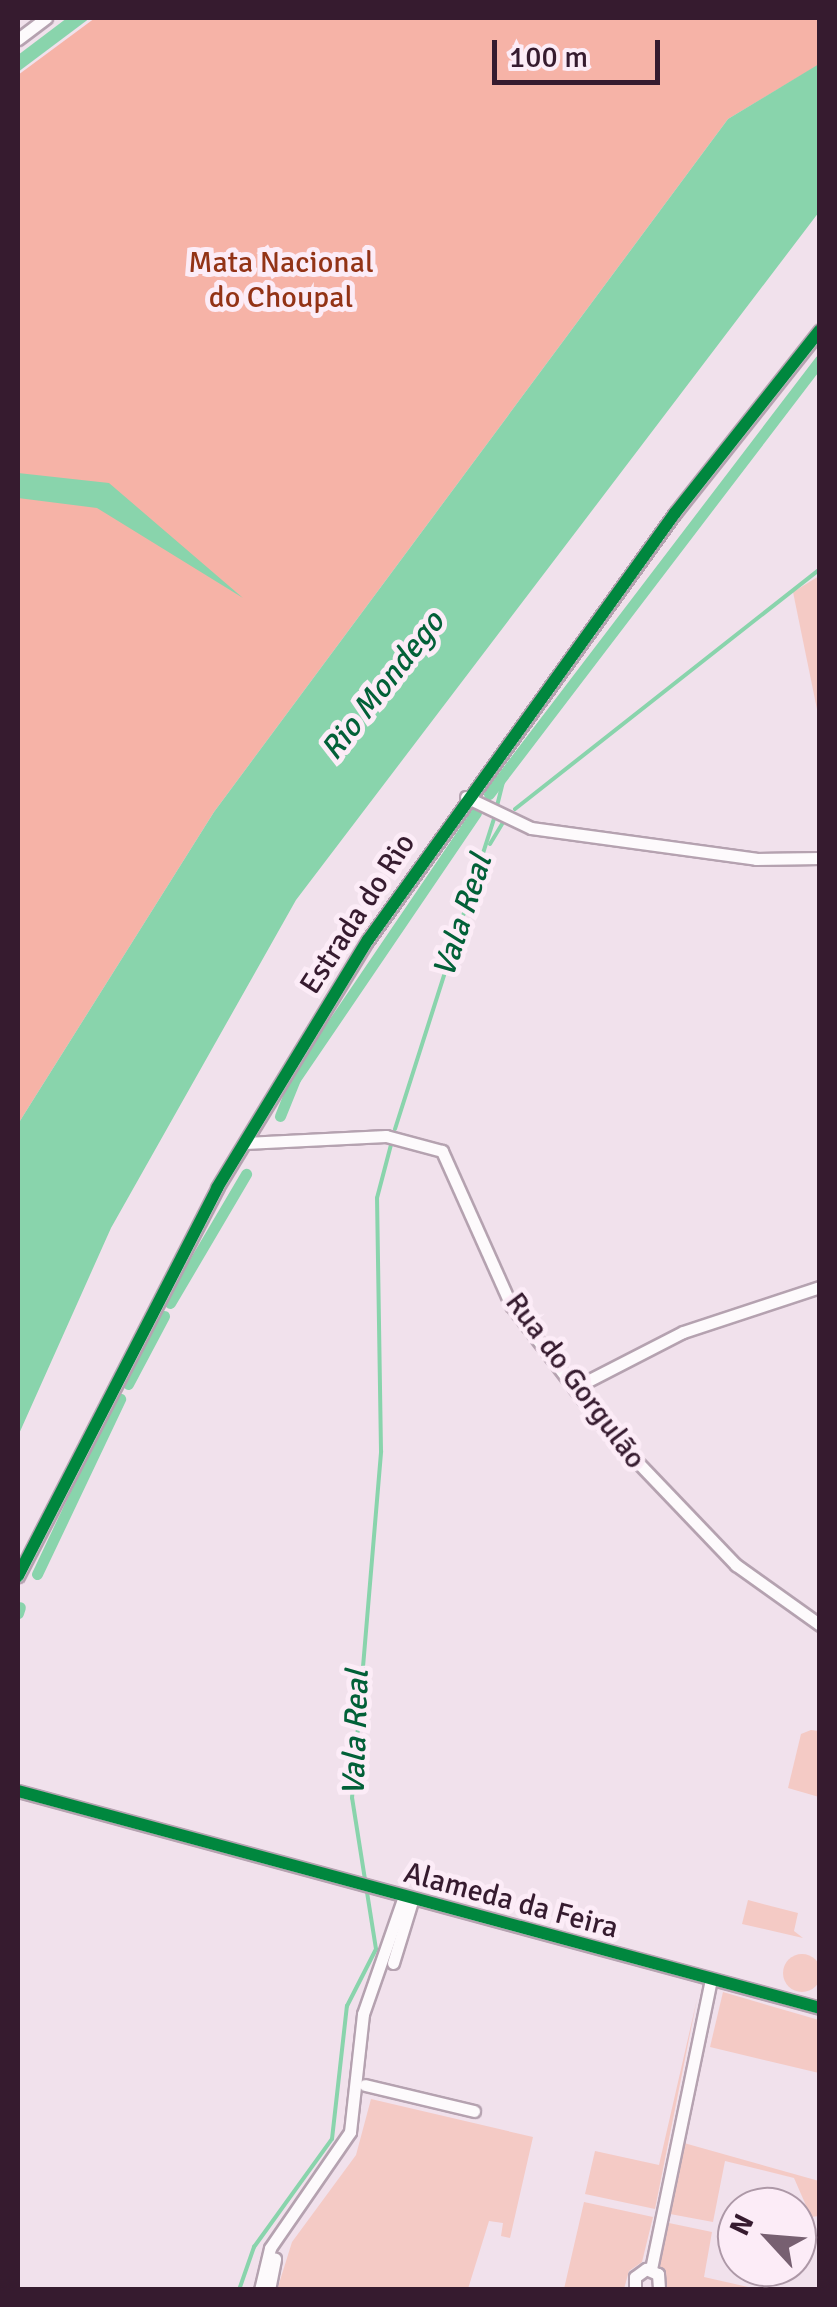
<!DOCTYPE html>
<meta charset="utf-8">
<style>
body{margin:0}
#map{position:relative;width:837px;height:2307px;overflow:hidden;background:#f1e1ec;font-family:Signika,sans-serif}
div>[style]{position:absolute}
.green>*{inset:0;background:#f4cac5}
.round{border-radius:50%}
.forest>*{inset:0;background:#f6b3a7}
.water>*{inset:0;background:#89d4ac}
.stream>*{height:4px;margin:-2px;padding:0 2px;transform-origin:2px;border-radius:2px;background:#89d4ac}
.canal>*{height:11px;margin:-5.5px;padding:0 5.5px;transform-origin:5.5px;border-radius:5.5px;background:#89d4ac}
.roads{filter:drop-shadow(2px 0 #b5a2b0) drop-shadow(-2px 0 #b5a2b0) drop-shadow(0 2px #b5a2b0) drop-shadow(0 -2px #b5a2b0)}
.street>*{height:11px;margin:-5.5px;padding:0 5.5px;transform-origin:5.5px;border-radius:5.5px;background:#fdfafc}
.cycleway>*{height:12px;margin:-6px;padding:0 6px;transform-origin:6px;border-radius:6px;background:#00873e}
span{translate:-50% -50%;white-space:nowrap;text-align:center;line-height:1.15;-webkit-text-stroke:10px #fcecf7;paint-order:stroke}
.park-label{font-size:30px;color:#933316}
.street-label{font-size:30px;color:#361b2f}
.water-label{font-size:32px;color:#026038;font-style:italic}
.frame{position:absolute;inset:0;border:20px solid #361b2f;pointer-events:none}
.north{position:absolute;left:717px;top:2187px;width:100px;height:100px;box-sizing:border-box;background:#fcecf7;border:2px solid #ad98a7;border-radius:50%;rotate:296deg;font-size:28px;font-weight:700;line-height:40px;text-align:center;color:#361b2f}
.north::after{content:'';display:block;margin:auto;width:35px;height:45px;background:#776071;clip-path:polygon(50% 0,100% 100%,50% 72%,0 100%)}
.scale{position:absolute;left:492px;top:40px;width:168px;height:45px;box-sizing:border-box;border:5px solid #361b2f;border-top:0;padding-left:12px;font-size:30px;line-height:35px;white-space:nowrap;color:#361b2f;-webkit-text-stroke:8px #fcecf7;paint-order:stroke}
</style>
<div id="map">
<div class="green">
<i style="clip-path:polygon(819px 576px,819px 719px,793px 592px)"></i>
<i style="clip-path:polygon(811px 1730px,819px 1731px,819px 1797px,788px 1788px,801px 1734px)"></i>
<i style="clip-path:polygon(748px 1900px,798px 1913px,794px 1931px,803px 1938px,742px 1924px)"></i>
<i class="round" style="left:783px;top:1954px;width:38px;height:38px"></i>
<i style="clip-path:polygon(723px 1992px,819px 2020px,819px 2073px,710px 2047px)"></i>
<i style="clip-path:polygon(697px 1999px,655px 2209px,585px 2194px,595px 2151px,659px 2165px)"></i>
<i style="clip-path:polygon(371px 2099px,533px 2137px,510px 2238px,501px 2236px,503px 2223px,489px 2221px,468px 2289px,277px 2290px,292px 2242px,356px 2155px)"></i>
<i style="clip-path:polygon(684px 2143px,819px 2181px,819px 2216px,811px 2217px,794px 2178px,725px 2161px,713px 2222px,670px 2214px)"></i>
<i style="clip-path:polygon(584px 2202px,653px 2217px,642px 2262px,629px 2271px,624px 2289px,564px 2289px)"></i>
<i style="clip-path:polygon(669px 2223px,712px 2232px,704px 2277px,757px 2289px,666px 2289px,659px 2266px)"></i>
</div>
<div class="forest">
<i style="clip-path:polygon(95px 18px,819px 18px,820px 64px,728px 119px,214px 812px,18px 1124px,18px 75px)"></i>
</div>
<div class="water">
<i style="clip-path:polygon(67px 18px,90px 18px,18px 72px,18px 55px)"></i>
<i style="clip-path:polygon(819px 64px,819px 212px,296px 900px,111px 1228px,18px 1436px,18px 1124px,214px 812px,728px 119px)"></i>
<i style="clip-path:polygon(18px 473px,109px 483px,243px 598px,97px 508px,18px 498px)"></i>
</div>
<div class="stream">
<i style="left:497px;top:806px;width:34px;rotate:-76deg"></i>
<i style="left:515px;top:809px;width:388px;rotate:-38.2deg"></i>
<i style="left:490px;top:844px;width:26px;rotate:-59deg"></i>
<i style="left:395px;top:1129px;width:326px;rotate:-72.3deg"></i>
<i style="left:239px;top:2290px;width:46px;rotate:-70.8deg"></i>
<i style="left:254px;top:2247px;width:133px;rotate:-54.2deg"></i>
<i style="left:332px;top:2139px;width:134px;rotate:-83.6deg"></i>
<i style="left:347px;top:2006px;width:64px;rotate:-63deg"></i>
<i style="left:376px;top:1949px;width:153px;rotate:-99deg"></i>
<i style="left:352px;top:1798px;width:348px;rotate:-85.2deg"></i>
<i style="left:381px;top:1451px;width:253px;rotate:-90.9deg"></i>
<i style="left:377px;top:1198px;width:59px;rotate:-75.3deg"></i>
</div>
<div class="canal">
<i style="left:489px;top:794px;width:546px;rotate:-52.67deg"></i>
<i style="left:280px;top:1116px;width:40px;rotate:-68deg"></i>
<i style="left:295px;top:1079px;width:322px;rotate:-55.8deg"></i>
<i style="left:170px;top:1303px;width:150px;rotate:-59.5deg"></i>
<i style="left:128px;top:1384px;width:77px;rotate:-62.1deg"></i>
<i style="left:37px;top:1574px;width:194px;rotate:-64.6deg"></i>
<i style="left:18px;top:1613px;width:6px;rotate:-72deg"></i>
</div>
<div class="roads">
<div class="street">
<i style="left:18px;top:39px;width:35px;rotate:-37deg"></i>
<i style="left:466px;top:797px;width:72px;rotate:25.5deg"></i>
<i style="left:531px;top:828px;width:227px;rotate:7.8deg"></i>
<i style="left:756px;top:859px;width:64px;rotate:-0.9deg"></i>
<i style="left:245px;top:1143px;width:141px;rotate:-2.8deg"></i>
<i style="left:386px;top:1136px;width:58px;rotate:15deg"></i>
<i style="left:442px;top:1151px;width:169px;rotate:65.9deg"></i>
<i style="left:511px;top:1305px;width:153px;rotate:52.7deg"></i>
<i style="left:604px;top:1427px;width:191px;rotate:46.3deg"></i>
<i style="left:736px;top:1565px;width:103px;rotate:35.5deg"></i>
<i style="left:576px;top:1387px;width:120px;rotate:-27.2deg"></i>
<i style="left:683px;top:1332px;width:144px;rotate:-18.2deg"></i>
<i style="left:18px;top:1576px;width:436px;rotate:-62.8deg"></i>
<i style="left:217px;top:1188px;width:290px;rotate:-58.7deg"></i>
<i style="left:368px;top:940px;width:526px;rotate:-54.29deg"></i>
<i style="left:675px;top:513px;width:233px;rotate:-51.6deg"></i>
<i style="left:18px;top:1791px;width:831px;rotate:15.14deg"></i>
<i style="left:393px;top:1963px;width:65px;rotate:-73deg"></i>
<i style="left:365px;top:2085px;width:112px;rotate:13.4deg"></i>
<i style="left:651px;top:2269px;width:295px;rotate:-78.3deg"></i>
<i style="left:260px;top:2290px;width:43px;rotate:-76.6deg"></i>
<i style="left:270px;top:2248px;width:141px;rotate:-55.4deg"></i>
<i style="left:350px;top:2132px;width:119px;rotate:-83.7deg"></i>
<i style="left:363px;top:2014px;width:122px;rotate:-70.8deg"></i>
<i style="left:269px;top:2290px;width:32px;rotate:-79deg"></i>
<i style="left:635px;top:2290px;width:13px;rotate:-90deg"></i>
<i style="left:635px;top:2277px;width:14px;rotate:-36deg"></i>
<i style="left:646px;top:2269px;width:13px;rotate:23deg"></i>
<i style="left:658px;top:2274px;width:16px;rotate:86deg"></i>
</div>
</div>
<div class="cycleway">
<i style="left:18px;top:1576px;width:436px;rotate:-62.8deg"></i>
<i style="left:217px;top:1188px;width:290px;rotate:-58.7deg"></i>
<i style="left:368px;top:940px;width:526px;rotate:-54.29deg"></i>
<i style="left:675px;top:513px;width:233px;rotate:-51.6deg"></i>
<i style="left:18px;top:1791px;width:831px;rotate:15.14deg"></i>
</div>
<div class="park-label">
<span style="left:281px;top:280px">Mata Nacional<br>do Choupal</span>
</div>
<div class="street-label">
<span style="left:358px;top:914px;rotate:-57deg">Estrada do Rio</span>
<span style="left:575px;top:1381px;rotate:53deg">Rua do Gorgulão</span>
<span style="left:511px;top:1901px;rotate:15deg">Alameda da Feira</span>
</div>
<div class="water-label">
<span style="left:383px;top:686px;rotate:-52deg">Rio Mondego</span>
<span style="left:463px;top:916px;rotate:-72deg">Vala Real</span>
<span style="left:356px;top:1733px;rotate:-88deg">Vala Real</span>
</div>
<div class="frame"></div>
<div class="north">N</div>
<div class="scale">100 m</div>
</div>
